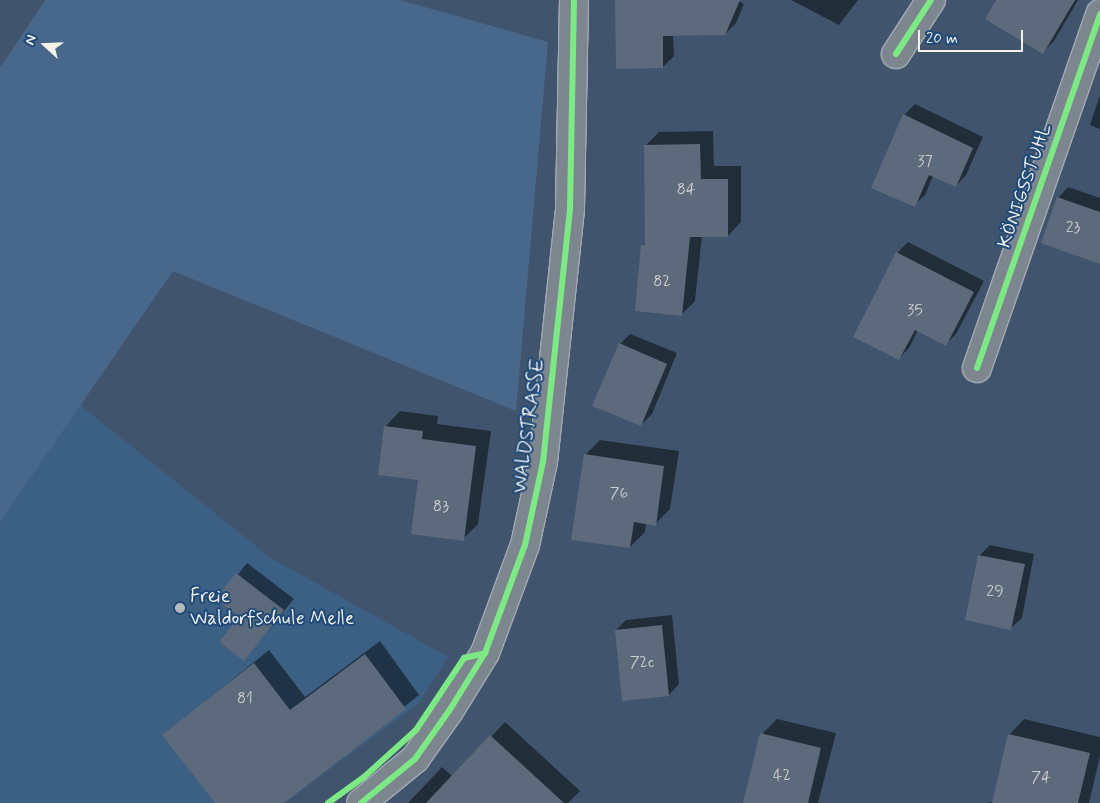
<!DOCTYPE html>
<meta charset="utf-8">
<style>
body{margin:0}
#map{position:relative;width:1100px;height:803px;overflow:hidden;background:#40556d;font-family:Mynerve,sans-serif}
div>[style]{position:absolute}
.built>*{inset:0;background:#3c5f84}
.green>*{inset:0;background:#48688b}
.shadow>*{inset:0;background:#0007}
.building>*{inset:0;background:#5c6a7b}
.roads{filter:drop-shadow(1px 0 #a1aab3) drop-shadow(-1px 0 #a1aab3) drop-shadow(0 1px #a1aab3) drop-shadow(0 -1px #a1aab3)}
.minor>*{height:28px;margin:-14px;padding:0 14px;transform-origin:14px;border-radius:14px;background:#7d868f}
.cycleway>*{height:6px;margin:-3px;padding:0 3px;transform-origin:3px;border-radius:3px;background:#7ce984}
.dots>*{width:14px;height:14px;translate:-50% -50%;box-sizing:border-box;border:2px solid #1f4a7a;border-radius:50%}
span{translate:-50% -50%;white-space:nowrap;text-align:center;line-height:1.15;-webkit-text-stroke:4px #1f4a7a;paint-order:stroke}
.number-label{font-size:16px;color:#cecfcd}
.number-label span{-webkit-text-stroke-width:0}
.street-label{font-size:19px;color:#f4f1e8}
.poi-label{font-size:19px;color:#f4f1e8}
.left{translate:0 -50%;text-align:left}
.north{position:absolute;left:20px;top:20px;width:50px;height:50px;-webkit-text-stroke:4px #1f4a7a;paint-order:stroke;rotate:290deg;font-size:14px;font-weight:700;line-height:20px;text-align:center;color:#f4f1e8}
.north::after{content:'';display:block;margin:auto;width:18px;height:22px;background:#f4f1e8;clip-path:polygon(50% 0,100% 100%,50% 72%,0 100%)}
.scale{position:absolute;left:918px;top:30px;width:105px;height:22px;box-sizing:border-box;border:2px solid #f4f1e8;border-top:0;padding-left:6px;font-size:15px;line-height:18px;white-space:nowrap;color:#f4f1e8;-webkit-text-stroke:4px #1f4a7a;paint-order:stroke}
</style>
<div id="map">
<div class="built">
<i style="clip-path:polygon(80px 405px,271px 558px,448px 657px,419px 703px,284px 803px,0 803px,0 522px)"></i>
</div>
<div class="green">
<i style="clip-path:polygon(45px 0,400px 0,548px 42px,516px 411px,173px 271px,0 522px,0 68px)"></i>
</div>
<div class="shadow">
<i style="clip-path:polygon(616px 0,737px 0,744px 4px,736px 23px,725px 34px,673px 35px,674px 56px,663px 67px)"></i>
<i style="clip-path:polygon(791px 0,858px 0,839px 25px)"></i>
<i style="clip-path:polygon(997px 0,1078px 0,1054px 41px,1043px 52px)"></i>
<i style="clip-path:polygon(1100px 95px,1100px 129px,1090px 125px)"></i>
<i style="clip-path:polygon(915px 104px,983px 137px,966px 175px,956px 186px,933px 176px,925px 195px,914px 205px,904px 115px)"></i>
<i style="clip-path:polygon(713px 131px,714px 166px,741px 166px,741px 222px,728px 236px,702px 236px,695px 301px,682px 314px,643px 246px,646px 242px,646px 145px,659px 132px)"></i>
<i style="clip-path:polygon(1068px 187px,1100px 198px,1100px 262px,1058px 198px)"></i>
<i style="clip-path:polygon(908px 242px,984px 281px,956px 334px,946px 344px,918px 330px,909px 348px,898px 359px,855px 336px,897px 253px)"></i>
<i style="clip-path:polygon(630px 334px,677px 353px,652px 414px,641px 425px,620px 344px)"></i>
<i style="clip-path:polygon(400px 411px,438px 416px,437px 424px,491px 431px,478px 524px,463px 539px,385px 427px)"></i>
<i style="clip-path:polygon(600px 440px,679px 451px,670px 509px,655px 524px,646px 523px,645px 532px,630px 547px,585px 455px)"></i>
<i style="clip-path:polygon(990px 545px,1034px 554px,1022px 618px,1011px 628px,979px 556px)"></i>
<i style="clip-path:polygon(247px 563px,294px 599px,243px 660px,241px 617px,218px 599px)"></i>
<i style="clip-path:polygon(672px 615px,679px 684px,669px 695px,616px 630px,626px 620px)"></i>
<i style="clip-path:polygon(380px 641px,419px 695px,283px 803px,217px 803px,164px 735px,269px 650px,305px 697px)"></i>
<i style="clip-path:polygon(777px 719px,836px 733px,818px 803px,744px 803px,762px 734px)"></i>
<i style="clip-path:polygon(1024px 719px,1100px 737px,1100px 756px,1089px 803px,987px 803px,993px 802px,1009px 735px)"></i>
<i style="clip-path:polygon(505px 722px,580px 791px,568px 803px,408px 803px,442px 767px,453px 777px)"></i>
</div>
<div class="building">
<i style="clip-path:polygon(615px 0,740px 0,725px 35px,663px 36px,663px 68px,616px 69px)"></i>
<i style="clip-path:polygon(996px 0,1075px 0,1043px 54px,985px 19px)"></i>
<i style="clip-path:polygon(903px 114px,973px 148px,956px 187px,929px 175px,915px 207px,871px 188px)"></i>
<i style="clip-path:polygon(700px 144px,701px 179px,728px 179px,728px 237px,690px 237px,682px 316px,635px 311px,641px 245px,645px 245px,644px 145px)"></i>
<i style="clip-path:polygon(1057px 197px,1100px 212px,1100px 264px,1041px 243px)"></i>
<i style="clip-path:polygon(896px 252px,974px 292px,946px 346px,915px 330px,899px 360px,853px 337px)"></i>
<i style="clip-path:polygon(619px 343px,667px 364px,641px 426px,592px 406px)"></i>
<i style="clip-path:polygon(384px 426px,423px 431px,422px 439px,476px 446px,464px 541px,411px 534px,418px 480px,378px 475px)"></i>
<i style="clip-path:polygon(584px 454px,664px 466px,656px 526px,634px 522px,630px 548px,571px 540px)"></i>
<i style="clip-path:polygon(978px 555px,1025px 564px,1011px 630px,965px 620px)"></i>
<i style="clip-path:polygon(236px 573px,284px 610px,244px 661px,219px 642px,239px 617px,216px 599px)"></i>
<i style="clip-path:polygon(662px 625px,669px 696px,622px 701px,615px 630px)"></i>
<i style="clip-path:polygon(365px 654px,406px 709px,284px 803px,215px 803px,162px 735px,254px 663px,290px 710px)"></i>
<i style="clip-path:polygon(760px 733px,821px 748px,808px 803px,743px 803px)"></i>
<i style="clip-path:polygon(1008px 734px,1090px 753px,1078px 803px,992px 803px)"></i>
<i style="clip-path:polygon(490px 735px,564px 803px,426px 803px)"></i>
</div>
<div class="roads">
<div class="minor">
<i style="left:896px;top:54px;width:64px;rotate:-57.1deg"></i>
<i style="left:977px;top:368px;width:375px;rotate:-70.8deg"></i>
<i style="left:361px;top:803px;width:70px;rotate:-39.2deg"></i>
<i style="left:415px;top:759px;width:59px;rotate:-54.7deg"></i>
<i style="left:449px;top:711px;width:68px;rotate:-58.2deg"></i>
<i style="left:485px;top:653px;width:115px;rotate:-69.7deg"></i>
<i style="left:525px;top:545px;width:85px;rotate:-77.8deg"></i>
<i style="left:543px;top:462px;width:255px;rotate:-83.9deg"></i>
<i style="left:570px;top:208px;width:208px;rotate:-88.9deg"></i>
</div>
</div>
<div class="cycleway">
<i style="left:896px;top:54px;width:64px;rotate:-57.1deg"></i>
<i style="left:977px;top:368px;width:375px;rotate:-70.8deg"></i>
<i style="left:328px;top:803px;width:44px;rotate:-35.8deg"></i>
<i style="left:364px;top:777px;width:70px;rotate:-42.1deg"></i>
<i style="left:416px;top:730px;width:87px;rotate:-56.3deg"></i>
<i style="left:464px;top:658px;width:22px;rotate:-13deg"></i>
<i style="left:361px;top:803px;width:70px;rotate:-39.2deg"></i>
<i style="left:415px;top:759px;width:59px;rotate:-54.7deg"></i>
<i style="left:449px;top:711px;width:68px;rotate:-58.2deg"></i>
<i style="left:485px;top:653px;width:115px;rotate:-69.7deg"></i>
<i style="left:525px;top:545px;width:85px;rotate:-77.8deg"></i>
<i style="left:543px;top:462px;width:255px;rotate:-83.9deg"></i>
<i style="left:570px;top:208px;width:208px;rotate:-88.9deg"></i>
</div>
<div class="dots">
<i style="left:180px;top:608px;background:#b5babd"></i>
</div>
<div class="number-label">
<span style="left:925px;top:162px">37</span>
<span style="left:686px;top:190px">84</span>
<span style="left:1073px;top:228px">23</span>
<span style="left:662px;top:282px">82</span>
<span style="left:915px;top:311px">35</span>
<span style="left:619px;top:494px">76</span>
<span style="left:441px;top:507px">83</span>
<span style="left:995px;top:592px">29</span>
<span style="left:642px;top:663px">72c</span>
<span style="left:245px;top:699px">81</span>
<span style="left:782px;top:776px">42</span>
<span style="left:1041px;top:778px">74</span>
</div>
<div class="street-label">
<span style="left:1025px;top:186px;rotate:-71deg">KÖNIGSSTUHL</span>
<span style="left:529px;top:426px;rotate:-82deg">WALDSTRASSE</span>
</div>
<div class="poi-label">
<span class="left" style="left:190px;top:608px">Freie<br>Waldorfschule Melle</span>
</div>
<div class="north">N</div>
<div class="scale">20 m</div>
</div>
